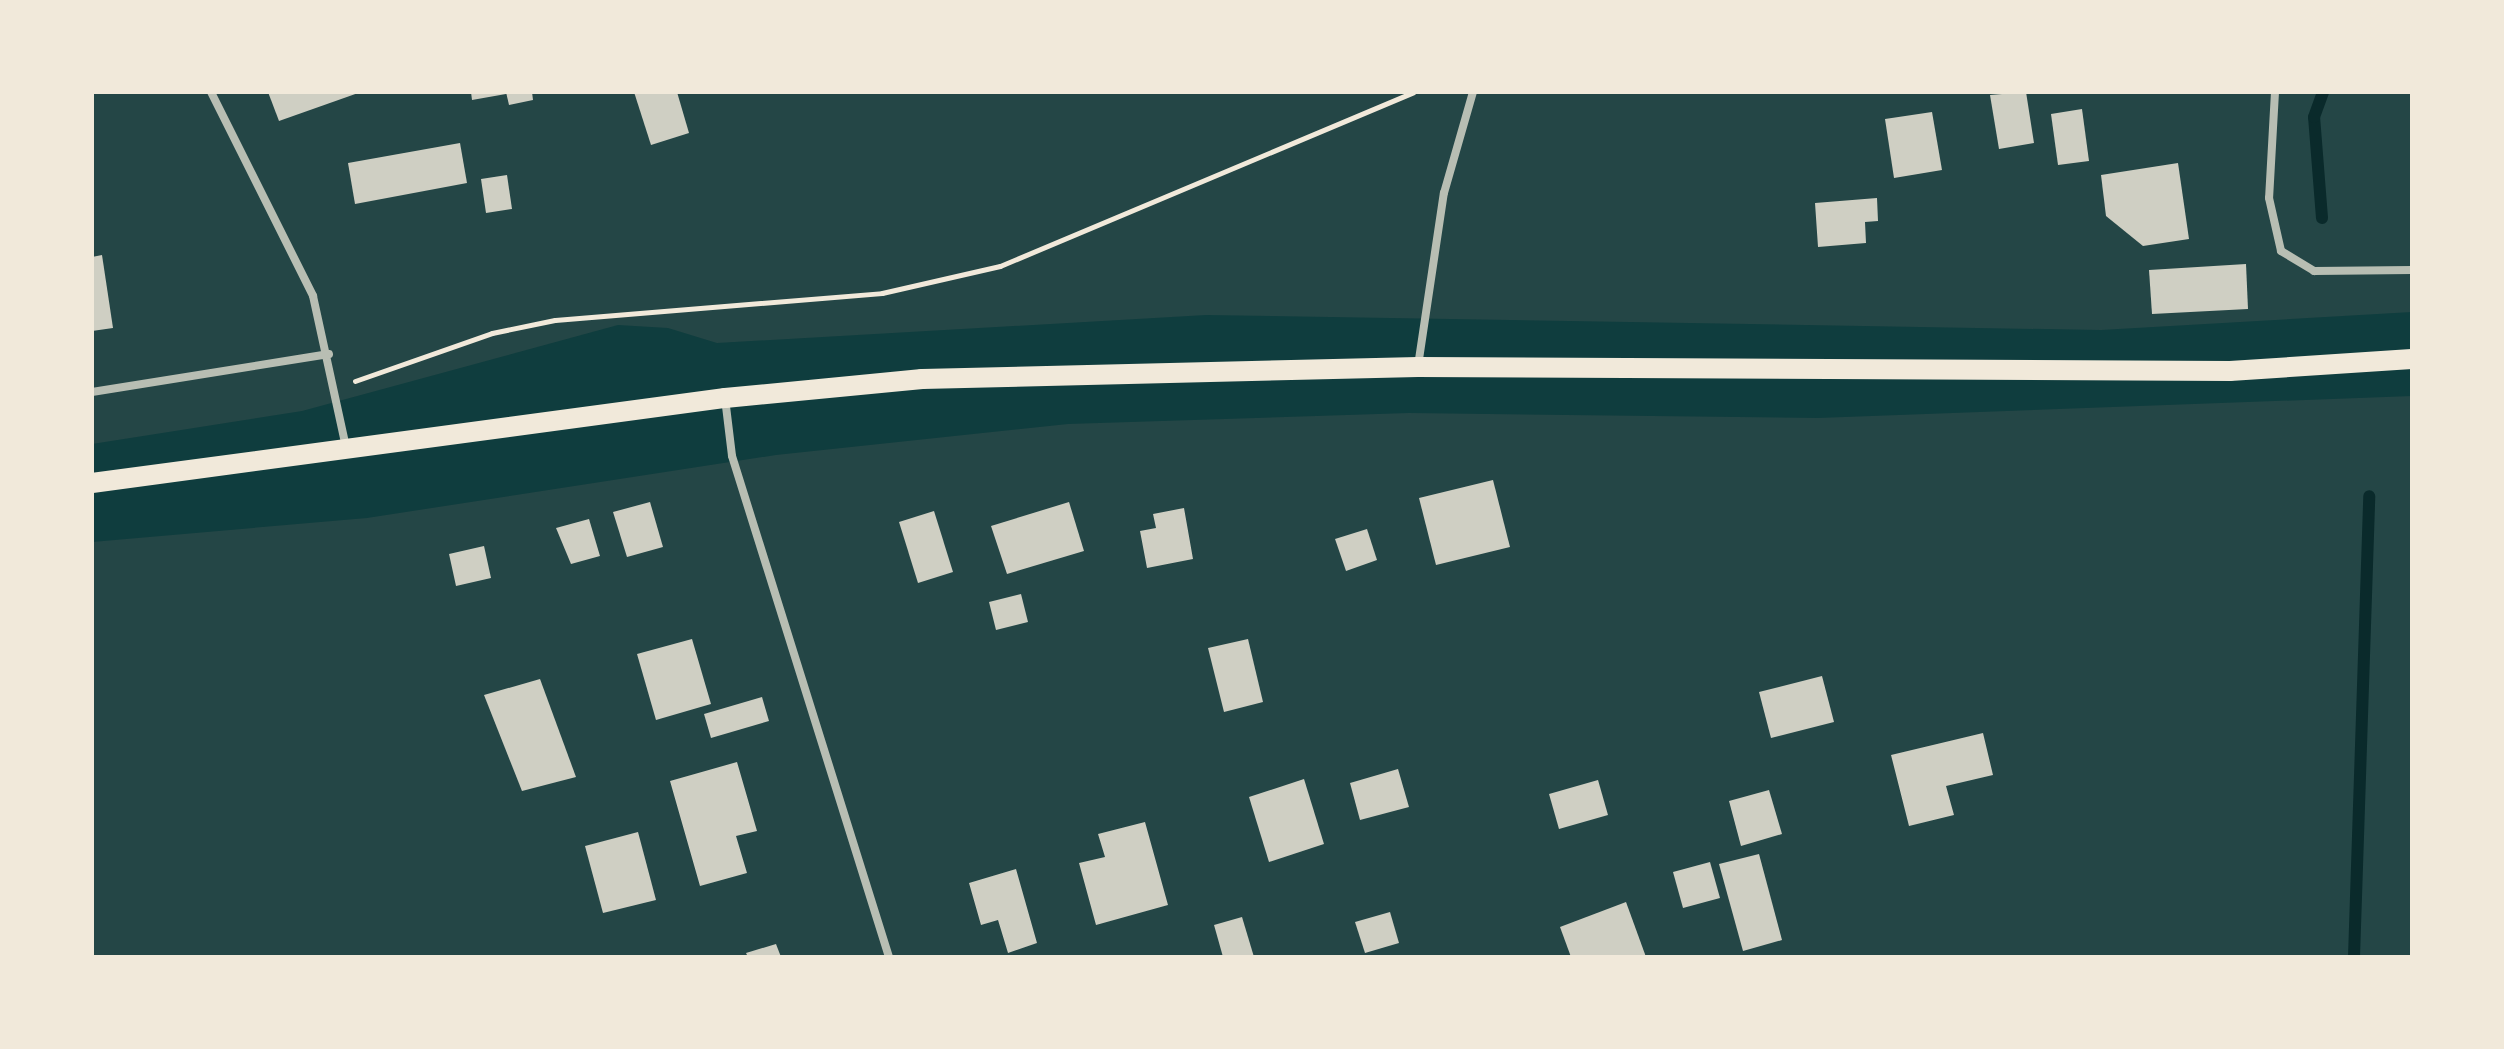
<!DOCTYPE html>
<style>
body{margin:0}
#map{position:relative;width:2504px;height:1049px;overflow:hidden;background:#0f3d3e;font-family:Raleway,sans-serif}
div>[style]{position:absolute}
.green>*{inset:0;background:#244646}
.stream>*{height:12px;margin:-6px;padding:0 6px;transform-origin:6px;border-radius:6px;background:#0a2a2b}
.building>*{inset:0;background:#cfcfc3}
.path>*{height:5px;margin:-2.5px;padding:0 2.5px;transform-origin:2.5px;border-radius:2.5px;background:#f1e9da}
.minor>*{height:8px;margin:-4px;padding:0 4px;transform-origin:4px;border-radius:4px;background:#b8beb3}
.primary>*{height:20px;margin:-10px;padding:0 10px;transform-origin:10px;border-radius:10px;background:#f1e9da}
span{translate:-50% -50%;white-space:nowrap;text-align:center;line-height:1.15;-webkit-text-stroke:6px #f1e9da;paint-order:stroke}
.frame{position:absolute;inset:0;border:94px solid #f1e9da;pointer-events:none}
</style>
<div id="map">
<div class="green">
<i style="clip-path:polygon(92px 92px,2412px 92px,2412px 312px,2101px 330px,1206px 315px,717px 343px,668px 328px,618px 325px,302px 411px,92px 444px)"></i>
<i style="clip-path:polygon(2412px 396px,2412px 957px,92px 957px,92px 542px,367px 518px,776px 455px,1068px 424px,1409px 413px,1818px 418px)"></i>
</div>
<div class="stream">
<i style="left:2322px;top:218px;width:101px;rotate:-94.5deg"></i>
<i style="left:2314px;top:117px;width:27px;rotate:-70deg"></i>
<i style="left:2354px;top:957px;width:461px;rotate:-88.1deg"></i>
</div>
<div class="building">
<i style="clip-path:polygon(268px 92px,361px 92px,279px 121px)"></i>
<i style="clip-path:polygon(471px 92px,506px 92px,506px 94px,472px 100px)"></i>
<i style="clip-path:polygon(506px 92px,532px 92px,533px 100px,509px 105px)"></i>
<i style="clip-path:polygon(634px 92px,677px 92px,689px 133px,651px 145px)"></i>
<i style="clip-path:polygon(2026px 92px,2034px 143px,1999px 149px,1990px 95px)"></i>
<i style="clip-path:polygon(2082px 109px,2089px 161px,2058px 165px,2051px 114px)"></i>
<i style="clip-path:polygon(1932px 112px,1942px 170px,1894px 178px,1885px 119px)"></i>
<i style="clip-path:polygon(460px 143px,467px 183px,355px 204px,348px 163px)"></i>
<i style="clip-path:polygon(2178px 163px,2189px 239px,2143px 246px,2106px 216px,2101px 175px)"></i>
<i style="clip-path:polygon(507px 175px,512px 209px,486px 213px,481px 179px)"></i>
<i style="clip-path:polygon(1877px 198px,1878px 221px,1865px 222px,1866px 243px,1818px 247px,1815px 203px)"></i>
<i style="clip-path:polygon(102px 255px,113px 328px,92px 331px,92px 257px)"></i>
<i style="clip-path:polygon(2246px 264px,2248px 309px,2152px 314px,2149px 270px)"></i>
<i style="clip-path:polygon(1493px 480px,1510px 547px,1436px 565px,1419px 498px)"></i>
<i style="clip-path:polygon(650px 502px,663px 547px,627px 557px,613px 512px)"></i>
<i style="clip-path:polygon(1069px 502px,1084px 551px,1007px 574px,991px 526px)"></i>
<i style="clip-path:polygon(1184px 508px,1193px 559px,1147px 568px,1140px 531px,1156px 528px,1153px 514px)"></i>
<i style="clip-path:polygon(934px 511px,953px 572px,918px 583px,899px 522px)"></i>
<i style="clip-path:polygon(589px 519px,600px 556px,571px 564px,556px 528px)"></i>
<i style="clip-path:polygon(1367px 529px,1377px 560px,1346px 571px,1335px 539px)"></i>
<i style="clip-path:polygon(484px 546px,491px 578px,456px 586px,449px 554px)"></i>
<i style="clip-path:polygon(1021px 594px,1028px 622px,996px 630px,989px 602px)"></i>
<i style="clip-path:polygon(692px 639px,711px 704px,656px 720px,637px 654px)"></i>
<i style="clip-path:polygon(1248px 639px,1263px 702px,1224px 712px,1208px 648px)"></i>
<i style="clip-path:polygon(1822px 676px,1834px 722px,1771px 738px,1759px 692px)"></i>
<i style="clip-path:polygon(540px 679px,576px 777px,522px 791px,484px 695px)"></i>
<i style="clip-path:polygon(762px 697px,769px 721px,711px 738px,704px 714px)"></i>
<i style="clip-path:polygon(1983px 733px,1993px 775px,1946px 786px,1954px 815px,1909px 826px,1891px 755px)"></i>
<i style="clip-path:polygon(737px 762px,757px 831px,736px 836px,747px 873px,700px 886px,670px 781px)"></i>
<i style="clip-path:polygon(1398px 769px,1409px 807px,1360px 820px,1350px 783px)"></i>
<i style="clip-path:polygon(1304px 779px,1324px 844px,1269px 862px,1249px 797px)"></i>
<i style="clip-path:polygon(1598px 780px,1608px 815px,1559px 829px,1549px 794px)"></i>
<i style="clip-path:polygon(1769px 790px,1782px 834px,1741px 846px,1729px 801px)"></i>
<i style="clip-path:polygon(1145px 822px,1168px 905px,1096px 925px,1079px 863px,1105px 857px,1098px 834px)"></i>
<i style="clip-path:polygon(638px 832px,656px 900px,603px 913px,585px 846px)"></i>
<i style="clip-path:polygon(1759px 854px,1782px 940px,1743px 951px,1719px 864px)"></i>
<i style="clip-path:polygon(1710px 862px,1720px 898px,1683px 908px,1673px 872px)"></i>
<i style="clip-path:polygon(1016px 869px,1037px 943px,1008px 953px,998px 920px,981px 925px,969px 883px)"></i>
<i style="clip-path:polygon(1626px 902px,1646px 957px,1571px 957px,1560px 927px)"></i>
<i style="clip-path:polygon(1390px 912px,1399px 943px,1365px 953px,1355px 922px)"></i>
<i style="clip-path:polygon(1242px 917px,1254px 957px,1223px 957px,1214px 925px)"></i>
<i style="clip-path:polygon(776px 944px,781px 957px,748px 957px,746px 953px)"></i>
</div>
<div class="path">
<i style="left:355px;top:381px;width:145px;rotate:-19.3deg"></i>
<i style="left:492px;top:333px;width:64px;rotate:-11.7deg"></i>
<i style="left:555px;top:320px;width:328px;rotate:-4.7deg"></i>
<i style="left:882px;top:293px;width:121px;rotate:-12.9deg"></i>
<i style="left:1000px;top:266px;width:448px;rotate:-22.8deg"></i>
</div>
<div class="minor">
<i style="left:211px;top:92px;width:228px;rotate:63.4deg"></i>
<i style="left:313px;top:296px;width:155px;rotate:77.7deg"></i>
<i style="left:2275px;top:92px;width:106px;rotate:93.2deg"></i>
<i style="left:2269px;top:198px;width:54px;rotate:77.2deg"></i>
<i style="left:2281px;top:251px;width:39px;rotate:31deg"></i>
<i style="left:2314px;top:271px;width:98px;rotate:-0.6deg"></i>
<i style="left:1418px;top:366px;width:175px;rotate:-81.5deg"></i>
<i style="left:1444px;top:193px;width:105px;rotate:-74deg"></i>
<i style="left:92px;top:392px;width:240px;rotate:-9.1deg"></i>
<i style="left:725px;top:398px;width:58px;rotate:83.1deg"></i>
<i style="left:732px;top:456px;width:525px;rotate:72.6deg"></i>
</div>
<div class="primary">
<i style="left:92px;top:483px;width:639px;rotate:-7.65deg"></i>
<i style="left:725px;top:398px;width:198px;rotate:-5.5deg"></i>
<i style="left:922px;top:379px;width:496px;rotate:-1.4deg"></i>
<i style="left:1418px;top:367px;width:812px;rotate:0.28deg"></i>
<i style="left:2230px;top:371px;width:182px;rotate:-3.8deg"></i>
</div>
<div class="frame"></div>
</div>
